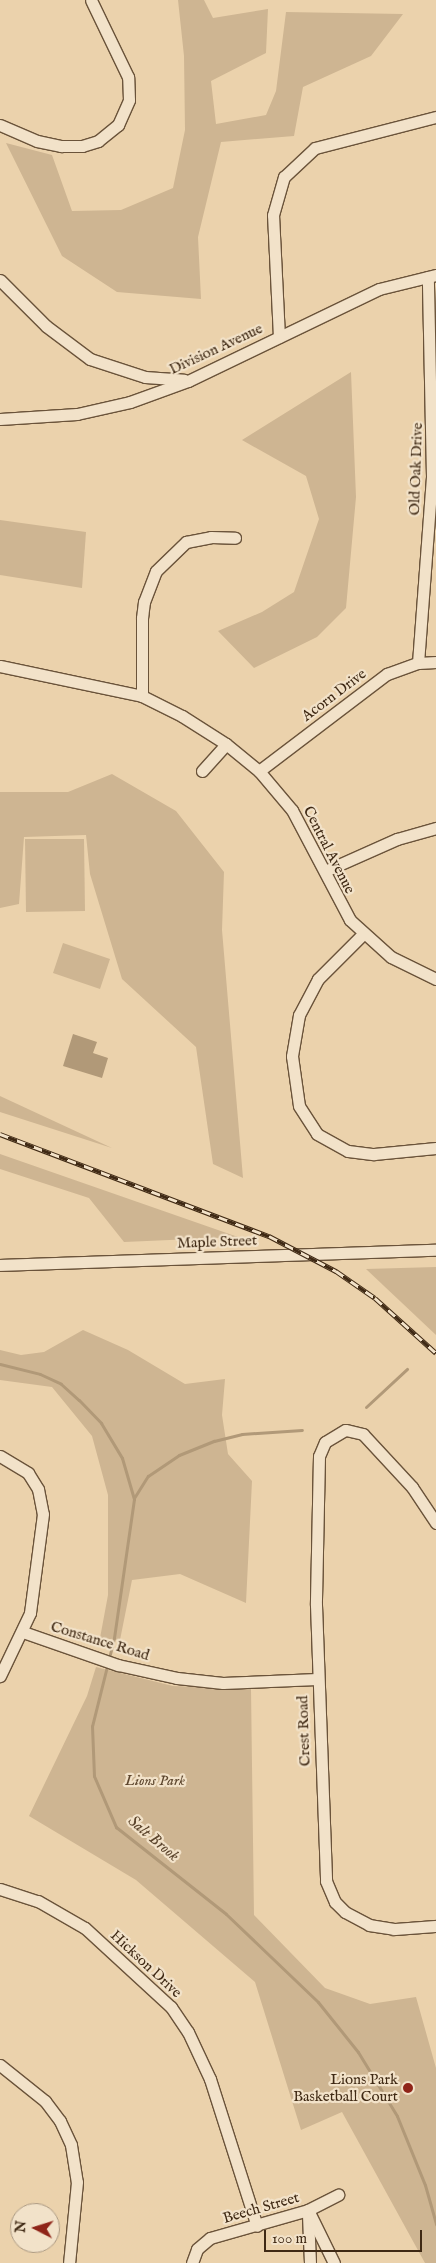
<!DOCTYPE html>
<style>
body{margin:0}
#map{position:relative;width:436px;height:2263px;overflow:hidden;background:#ebd2ac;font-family:"IM FELL English",serif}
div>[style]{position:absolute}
.green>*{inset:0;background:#ceb592}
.water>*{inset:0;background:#b19978}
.stream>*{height:3px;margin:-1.5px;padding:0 1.5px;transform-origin:1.5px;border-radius:1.5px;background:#b19978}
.roads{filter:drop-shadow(1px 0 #6a533a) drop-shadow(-1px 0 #6a533a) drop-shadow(0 1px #6a533a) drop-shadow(0 -1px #6a533a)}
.minor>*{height:11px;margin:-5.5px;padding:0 5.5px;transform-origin:5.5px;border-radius:5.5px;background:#f2e2c9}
.rail>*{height:5px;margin-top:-2.5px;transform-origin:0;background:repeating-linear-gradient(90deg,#f2e2c9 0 9px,#3f2914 0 18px);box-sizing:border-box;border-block:1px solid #3f2914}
.dots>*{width:14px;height:14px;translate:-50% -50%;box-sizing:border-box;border:2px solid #f2e2c9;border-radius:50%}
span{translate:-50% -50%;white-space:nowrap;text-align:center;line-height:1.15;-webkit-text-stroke:4.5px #f2e2c9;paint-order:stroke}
.street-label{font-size:15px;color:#3f2914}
.park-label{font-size:15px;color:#5c452d;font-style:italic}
.poi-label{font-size:15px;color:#3f2914}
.right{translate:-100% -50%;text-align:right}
.water-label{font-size:16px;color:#5c452d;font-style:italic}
.north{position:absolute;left:10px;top:2203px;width:50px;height:50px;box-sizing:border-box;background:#f2e2c9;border:1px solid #aa9881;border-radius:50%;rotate:275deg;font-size:14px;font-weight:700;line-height:20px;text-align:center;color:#3f2914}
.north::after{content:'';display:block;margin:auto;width:18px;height:22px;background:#8f2418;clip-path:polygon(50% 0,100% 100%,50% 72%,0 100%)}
.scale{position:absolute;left:264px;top:2230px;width:158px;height:22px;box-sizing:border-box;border:2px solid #3f2914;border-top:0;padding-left:6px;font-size:15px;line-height:18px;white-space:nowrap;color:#3f2914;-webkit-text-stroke:4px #f2e2c9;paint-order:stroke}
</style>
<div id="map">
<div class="green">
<i style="clip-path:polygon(178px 0,204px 0,213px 18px,268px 9px,266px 53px,211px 81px,216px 124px,266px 115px,276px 91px,286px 12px,403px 14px,371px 56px,303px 87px,294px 136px,221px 142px,198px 237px,201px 299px,117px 292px,62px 256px,6px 143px,52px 155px,72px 211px,121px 210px,173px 188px,185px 130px,184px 56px)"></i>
<i style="clip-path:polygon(351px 372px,356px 497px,346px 608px,317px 637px,254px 668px,218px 631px,262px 612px,294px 592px,319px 519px,306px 476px,242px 440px)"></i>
<i style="clip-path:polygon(0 520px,86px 532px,82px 588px,0 575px)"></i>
<i style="clip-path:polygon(112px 774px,176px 811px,224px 872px,222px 930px,243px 1178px,213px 1164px,196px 1047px,122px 979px,90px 874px,86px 835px,24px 837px,19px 904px,0 908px,0 792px,68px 792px)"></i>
<i style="clip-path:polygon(25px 839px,84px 839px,85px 911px,26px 912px)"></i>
<i style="clip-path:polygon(63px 943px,110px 959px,100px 989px,53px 973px)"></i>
<i style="clip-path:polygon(0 1096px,112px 1148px,0 1112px)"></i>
<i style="clip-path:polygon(0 1154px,238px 1237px,124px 1242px,89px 1198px,0 1169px)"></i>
<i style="clip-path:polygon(436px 1267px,436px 1335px,366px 1269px)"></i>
<i style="clip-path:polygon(83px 1330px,128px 1350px,185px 1384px,225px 1379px,222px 1415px,228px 1454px,252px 1481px,246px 1603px,180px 1574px,132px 1580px,120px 1640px,100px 1638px,108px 1595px,108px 1495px,92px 1436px,52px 1387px,0 1380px,0 1350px,21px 1355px,44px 1352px)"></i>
<i style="clip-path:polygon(96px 1667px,173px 1686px,251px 1689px,254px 1915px,325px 1988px,370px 2004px,416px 1997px,436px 2068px,436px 2263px,425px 2263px,342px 2112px,301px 2130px,255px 1982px,136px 1880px,29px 1816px,87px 1696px)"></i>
</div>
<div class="water">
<i style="clip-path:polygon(73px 1034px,97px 1042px,93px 1053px,108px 1058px,102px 1078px,63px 1066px)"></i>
</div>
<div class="stream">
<i style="left:0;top:1364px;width:41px;rotate:14deg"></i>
<i style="left:40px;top:1374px;width:23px;rotate:25deg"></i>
<i style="left:61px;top:1384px;width:24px;rotate:42deg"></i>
<i style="left:79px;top:1400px;width:32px;rotate:46deg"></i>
<i style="left:101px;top:1423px;width:41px;rotate:59deg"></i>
<i style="left:122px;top:1458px;width:43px;rotate:73.7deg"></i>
<i style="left:134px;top:1499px;width:140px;rotate:98.2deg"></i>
<i style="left:114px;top:1638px;width:91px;rotate:104deg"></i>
<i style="left:92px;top:1726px;width:50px;rotate:87.7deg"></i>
<i style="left:94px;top:1776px;width:56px;rotate:66.7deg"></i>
<i style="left:116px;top:1827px;width:140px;rotate:38.3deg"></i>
<i style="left:226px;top:1914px;width:127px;rotate:43.7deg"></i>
<i style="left:318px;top:2002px;width:64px;rotate:51.3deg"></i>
<i style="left:358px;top:2052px;width:75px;rotate:58.6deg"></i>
<i style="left:397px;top:2116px;width:74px;rotate:67.9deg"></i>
<i style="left:425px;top:2185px;width:41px;rotate:74.2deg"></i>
<i style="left:366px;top:1407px;width:56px;rotate:-42.8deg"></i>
<i style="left:134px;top:1498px;width:26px;rotate:-58deg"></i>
<i style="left:148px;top:1476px;width:37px;rotate:-34deg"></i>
<i style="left:179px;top:1455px;width:38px;rotate:-22deg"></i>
<i style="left:214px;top:1441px;width:29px;rotate:-14deg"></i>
<i style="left:242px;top:1434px;width:60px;rotate:-3.8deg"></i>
</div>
<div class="roads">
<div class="minor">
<i style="left:0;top:125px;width:40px;rotate:23.4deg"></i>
<i style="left:37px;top:141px;width:25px;rotate:12deg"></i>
<i style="left:61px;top:146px;width:21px"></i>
<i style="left:82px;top:146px;width:17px;rotate:-17deg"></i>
<i style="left:98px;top:141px;width:26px;rotate:-39deg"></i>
<i style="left:118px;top:125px;width:27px;rotate:-66deg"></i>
<i style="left:129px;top:100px;width:23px;rotate:-92deg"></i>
<i style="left:128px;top:77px;width:85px;rotate:-115.7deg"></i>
<i style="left:0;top:280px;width:65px;rotate:45deg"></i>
<i style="left:46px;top:326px;width:55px;rotate:36.9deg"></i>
<i style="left:90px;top:359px;width:58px;rotate:18.1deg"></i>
<i style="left:145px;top:377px;width:39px;rotate:4deg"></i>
<i style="left:279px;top:337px;width:122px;rotate:-92.8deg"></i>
<i style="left:273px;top:215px;width:40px;rotate:-74deg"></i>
<i style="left:284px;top:177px;width:42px;rotate:-43.1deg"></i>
<i style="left:315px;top:148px;width:125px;rotate:-14.4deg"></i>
<i style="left:0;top:419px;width:77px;rotate:-3.7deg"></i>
<i style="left:77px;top:414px;width:54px;rotate:-12.8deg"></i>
<i style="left:130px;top:402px;width:62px;rotate:-19.9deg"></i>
<i style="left:188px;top:381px;width:212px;rotate:-25.7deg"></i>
<i style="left:379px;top:289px;width:59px;rotate:-13.8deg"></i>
<i style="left:418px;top:663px;width:188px;rotate:-85.7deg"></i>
<i style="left:432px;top:476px;width:199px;rotate:-91.2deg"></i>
<i style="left:0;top:666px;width:145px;rotate:11.9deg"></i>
<i style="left:142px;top:696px;width:45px;rotate:26.6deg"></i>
<i style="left:182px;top:716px;width:52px;rotate:32.5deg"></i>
<i style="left:226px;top:744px;width:43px;rotate:39.3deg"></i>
<i style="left:259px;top:771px;width:51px;rotate:49.8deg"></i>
<i style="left:292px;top:810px;width:124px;rotate:62.2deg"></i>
<i style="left:350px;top:920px;width:55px;rotate:42.1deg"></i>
<i style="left:391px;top:957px;width:50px;rotate:26.1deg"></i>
<i style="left:142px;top:696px;width:78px;rotate:-90deg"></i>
<i style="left:142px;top:618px;width:16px;rotate:-83deg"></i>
<i style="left:144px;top:602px;width:33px;rotate:-69deg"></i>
<i style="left:156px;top:571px;width:42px;rotate:-44deg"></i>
<i style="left:186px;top:542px;width:25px;rotate:-11deg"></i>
<i style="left:211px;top:537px;width:24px;rotate:2deg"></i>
<i style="left:202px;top:771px;width:36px;rotate:-48deg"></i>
<i style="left:259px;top:771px;width:161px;rotate:-37.2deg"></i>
<i style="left:387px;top:674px;width:33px;rotate:-20deg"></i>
<i style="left:418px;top:663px;width:18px;rotate:-3deg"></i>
<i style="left:325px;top:871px;width:79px;rotate:-24deg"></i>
<i style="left:397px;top:839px;width:41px;rotate:-15.8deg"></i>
<i style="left:363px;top:934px;width:64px;rotate:135deg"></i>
<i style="left:318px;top:979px;width:41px;rotate:117.8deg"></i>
<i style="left:299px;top:1015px;width:42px;rotate:99.7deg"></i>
<i style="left:292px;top:1056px;width:50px;rotate:82deg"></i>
<i style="left:299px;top:1106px;width:33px;rotate:57deg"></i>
<i style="left:317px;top:1134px;width:35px;rotate:29deg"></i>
<i style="left:348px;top:1151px;width:26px;rotate:7deg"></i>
<i style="left:374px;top:1154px;width:62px;rotate:-5.5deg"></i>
<i style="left:0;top:1265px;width:436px;rotate:-2deg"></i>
<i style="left:0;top:1456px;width:33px;rotate:31deg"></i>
<i style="left:28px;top:1473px;width:19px;rotate:58deg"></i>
<i style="left:38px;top:1489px;width:25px;rotate:79deg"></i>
<i style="left:43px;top:1514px;width:100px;rotate:97.5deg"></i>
<i style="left:30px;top:1613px;width:70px;rotate:115.5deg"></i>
<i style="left:436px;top:1523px;width:43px;rotate:-123.7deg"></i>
<i style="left:412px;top:1487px;width:72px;rotate:-132.8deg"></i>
<i style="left:363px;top:1434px;width:18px;rotate:-167deg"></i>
<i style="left:345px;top:1430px;width:23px;rotate:149deg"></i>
<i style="left:325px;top:1442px;width:15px;rotate:113deg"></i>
<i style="left:319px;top:1456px;width:149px;rotate:91.2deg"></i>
<i style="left:316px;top:1605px;width:276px;rotate:87.9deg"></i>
<i style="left:326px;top:1881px;width:23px;rotate:67deg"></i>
<i style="left:335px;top:1902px;width:14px;rotate:45deg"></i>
<i style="left:345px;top:1912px;width:27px;rotate:28deg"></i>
<i style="left:369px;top:1925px;width:25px;rotate:9deg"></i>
<i style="left:394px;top:1929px;width:42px;rotate:-4.1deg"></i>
<i style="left:23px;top:1632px;width:101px;rotate:19.2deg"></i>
<i style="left:118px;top:1665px;width:60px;rotate:12.4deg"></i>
<i style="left:177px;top:1678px;width:46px;rotate:6.2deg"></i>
<i style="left:223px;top:1683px;width:94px;rotate:-2.4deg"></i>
<i style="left:0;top:1889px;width:40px;rotate:18deg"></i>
<i style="left:38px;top:1901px;width:54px;rotate:29.9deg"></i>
<i style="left:85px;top:1928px;width:117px;rotate:42.6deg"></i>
<i style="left:171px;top:2007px;width:30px;rotate:56deg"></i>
<i style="left:188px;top:2032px;width:52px;rotate:64.9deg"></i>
<i style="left:210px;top:2079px;width:154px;rotate:72.3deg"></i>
<i style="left:0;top:2065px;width:58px;rotate:38.7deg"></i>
<i style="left:45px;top:2101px;width:25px;rotate:53deg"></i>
<i style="left:60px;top:2121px;width:26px;rotate:65deg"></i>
<i style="left:71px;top:2145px;width:37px;rotate:81deg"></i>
<i style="left:77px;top:2182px;width:81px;rotate:95.6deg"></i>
<i style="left:308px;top:2210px;width:59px;rotate:63.9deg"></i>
<i style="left:308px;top:2215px;width:48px;rotate:87.6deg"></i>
<i style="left:192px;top:2263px;width:15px;rotate:-70deg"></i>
<i style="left:197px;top:2249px;width:17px;rotate:-40deg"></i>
<i style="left:210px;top:2238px;width:102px;rotate:-15.9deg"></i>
<i style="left:308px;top:2210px;width:34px;rotate:-27deg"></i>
</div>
</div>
<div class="rail">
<i style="left:0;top:1134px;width:288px;rotate:20.8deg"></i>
<i style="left:269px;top:1236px;width:76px;rotate:27.6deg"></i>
<i style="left:336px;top:1271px;width:47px;rotate:34.7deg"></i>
<i style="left:375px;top:1298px;width:82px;rotate:42deg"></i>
</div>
<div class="dots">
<i style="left:408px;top:2088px;background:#8f2418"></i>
</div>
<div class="street-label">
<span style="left:216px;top:349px;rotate:-25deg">Division Avenue</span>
<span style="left:416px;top:469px;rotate:-88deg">Old Oak Drive</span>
<span style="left:334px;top:695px;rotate:-37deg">Acorn Drive</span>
<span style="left:329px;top:850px;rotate:63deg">Central Avenue</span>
<span style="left:217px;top:1242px;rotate:-2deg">Maple Street</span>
<span style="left:100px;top:1641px;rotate:17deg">Constance Road</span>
<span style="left:304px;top:1731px;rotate:-92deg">Crest Road</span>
<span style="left:146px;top:1964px;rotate:43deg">Hickson Drive</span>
<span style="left:261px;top:2208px;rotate:-16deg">Beech Street</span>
</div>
<div class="park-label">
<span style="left:155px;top:1781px">Lions Park</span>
</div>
<div class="poi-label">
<span class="right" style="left:398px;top:2088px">Lions Park<br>Basketball Court</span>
</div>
<div class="water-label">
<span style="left:153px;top:1839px;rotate:40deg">Salt Brook</span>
</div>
<div class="north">N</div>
<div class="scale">100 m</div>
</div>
